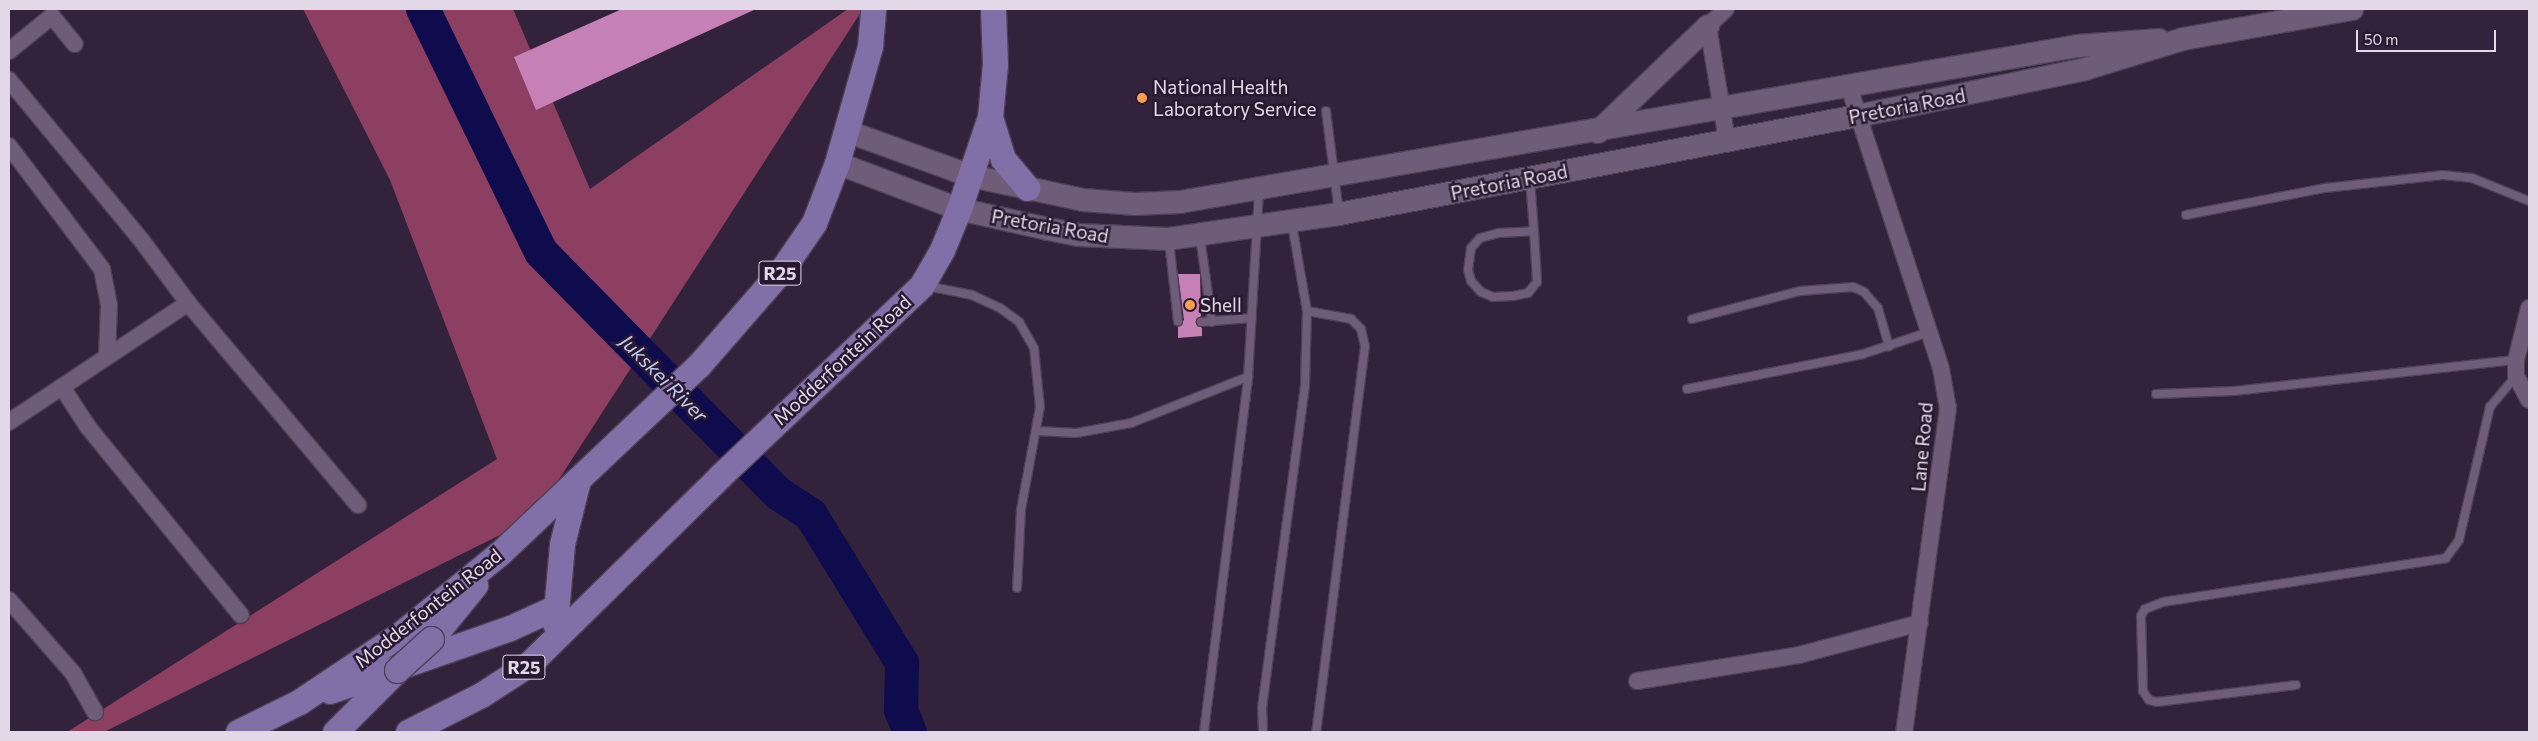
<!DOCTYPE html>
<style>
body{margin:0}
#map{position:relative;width:2538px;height:741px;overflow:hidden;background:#33223b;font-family:Commissioner,sans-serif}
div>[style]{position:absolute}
.forest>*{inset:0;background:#8c3f60}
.river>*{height:34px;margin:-17px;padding:0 17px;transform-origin:17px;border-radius:17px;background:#0e0c4c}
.building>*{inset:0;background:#c580b6}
.roads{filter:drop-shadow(1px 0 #4e4055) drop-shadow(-1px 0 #4e4055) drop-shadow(0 1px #4e4055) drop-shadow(0 -1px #4e4055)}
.lane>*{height:8px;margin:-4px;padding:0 4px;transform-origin:4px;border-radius:4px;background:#6f5c78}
.street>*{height:16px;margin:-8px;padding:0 8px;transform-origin:8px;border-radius:8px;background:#6f5c78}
.secondary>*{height:22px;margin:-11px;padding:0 11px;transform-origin:11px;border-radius:11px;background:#6f5c78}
.primary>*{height:25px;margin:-12.5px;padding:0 12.5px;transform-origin:12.5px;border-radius:12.5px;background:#816fa7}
.bridges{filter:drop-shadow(1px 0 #4e4055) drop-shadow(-1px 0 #4e4055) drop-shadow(0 1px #4e4055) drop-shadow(0 -1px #4e4055)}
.primary-bridge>*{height:25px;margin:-12.5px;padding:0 12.5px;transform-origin:12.5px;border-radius:12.5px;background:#816fa7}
.dots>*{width:14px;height:14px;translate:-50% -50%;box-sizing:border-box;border:2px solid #291930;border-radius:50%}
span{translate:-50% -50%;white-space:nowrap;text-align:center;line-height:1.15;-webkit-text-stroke:5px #291930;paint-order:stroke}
.shield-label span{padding:1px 4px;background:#291930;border:1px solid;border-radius:4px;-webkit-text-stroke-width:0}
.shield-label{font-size:18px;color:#e3d8e8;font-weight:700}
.poi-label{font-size:19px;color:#e3d8e8}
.left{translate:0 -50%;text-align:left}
.street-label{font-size:19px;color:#e3d8e8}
.water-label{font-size:20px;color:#c1ccf4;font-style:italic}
.frame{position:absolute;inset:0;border:10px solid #e3d8e8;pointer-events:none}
.scale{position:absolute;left:2356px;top:30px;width:140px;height:22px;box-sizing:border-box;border:2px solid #e3d8e8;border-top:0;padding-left:6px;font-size:15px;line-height:18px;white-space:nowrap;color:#e3d8e8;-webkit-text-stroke:4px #291930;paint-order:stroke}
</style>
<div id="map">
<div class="forest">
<i style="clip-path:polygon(303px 9px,513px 9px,590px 189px,848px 9px,863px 9px,534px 518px,104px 732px,67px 732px,497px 459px,390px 180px)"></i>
</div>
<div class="river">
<i style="left:423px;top:9px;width:270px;rotate:64.1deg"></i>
<i style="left:541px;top:252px;width:339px;rotate:45.5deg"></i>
<i style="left:779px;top:494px;width:38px;rotate:33deg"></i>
<i style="left:811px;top:515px;width:174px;rotate:58.4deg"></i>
<i style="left:902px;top:663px;width:47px;rotate:91.2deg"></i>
<i style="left:901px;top:710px;width:24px;rotate:68deg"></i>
</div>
<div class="building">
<i style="clip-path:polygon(622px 9px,756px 9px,536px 110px,514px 57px)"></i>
<i style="clip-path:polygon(1178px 274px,1200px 274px,1201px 316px,1195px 322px,1202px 328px,1202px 336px,1178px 338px,1178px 327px,1184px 320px)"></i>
</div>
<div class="roads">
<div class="lane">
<i style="left:1326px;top:111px;width:102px;rotate:82.7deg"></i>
<i style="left:1530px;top:180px;width:51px;rotate:85.5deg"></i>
<i style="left:1534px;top:231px;width:51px;rotate:86.6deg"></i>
<i style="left:1537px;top:282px;width:14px;rotate:129deg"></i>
<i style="left:1528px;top:293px;width:15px;rotate:169deg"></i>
<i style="left:1513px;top:296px;width:20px;rotate:177deg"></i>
<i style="left:1493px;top:297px;width:13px;rotate:-157deg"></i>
<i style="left:1481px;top:292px;width:15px;rotate:-132deg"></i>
<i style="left:1471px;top:281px;width:11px;rotate:-105deg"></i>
<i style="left:1468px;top:270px;width:22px;rotate:-82deg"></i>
<i style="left:1471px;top:248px;width:13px;rotate:-48deg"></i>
<i style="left:1480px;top:238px;width:20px;rotate:-15deg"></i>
<i style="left:1499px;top:233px;width:35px;rotate:-3deg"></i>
<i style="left:2186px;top:215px;width:142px;rotate:-11deg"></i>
<i style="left:2325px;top:188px;width:119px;rotate:-6.3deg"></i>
<i style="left:2443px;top:175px;width:29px;rotate:6deg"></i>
<i style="left:2472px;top:178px;width:61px;rotate:22deg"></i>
<i style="left:1200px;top:237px;width:86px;rotate:82deg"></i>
<i style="left:1169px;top:241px;width:81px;rotate:83.6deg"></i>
<i style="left:927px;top:286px;width:46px;rotate:11.3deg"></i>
<i style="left:972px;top:295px;width:31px;rotate:25deg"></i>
<i style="left:1000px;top:308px;width:24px;rotate:36deg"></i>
<i style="left:1019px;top:322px;width:30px;rotate:60deg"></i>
<i style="left:1034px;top:348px;width:59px;rotate:84.2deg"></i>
<i style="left:1040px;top:407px;width:105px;rotate:100.5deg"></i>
<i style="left:1021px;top:510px;width:78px;rotate:92.9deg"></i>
<i style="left:1307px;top:311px;width:45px;rotate:10.3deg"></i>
<i style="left:1351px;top:319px;width:14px;rotate:45deg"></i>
<i style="left:1361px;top:329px;width:17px;rotate:77deg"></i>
<i style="left:1365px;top:346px;width:389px;rotate:97.2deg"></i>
<i style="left:1692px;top:319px;width:112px;rotate:-14.5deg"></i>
<i style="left:1800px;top:291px;width:53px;rotate:-4.3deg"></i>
<i style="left:1853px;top:287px;width:12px;rotate:24deg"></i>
<i style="left:1864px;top:292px;width:21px;rotate:49deg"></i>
<i style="left:1878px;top:308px;width:40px;rotate:74deg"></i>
<i style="left:1201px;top:322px;width:51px;rotate:-4.5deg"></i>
<i style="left:1687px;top:389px;width:179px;rotate:-11.2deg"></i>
<i style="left:1863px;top:354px;width:70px;rotate:-18.4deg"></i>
<i style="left:2156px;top:394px;width:78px;rotate:-2.2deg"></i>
<i style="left:2234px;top:391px;width:284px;rotate:-6.3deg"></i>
<i style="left:1038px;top:431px;width:38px;rotate:3deg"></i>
<i style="left:1076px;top:433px;width:56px;rotate:-10.3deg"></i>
<i style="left:1131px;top:423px;width:126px;rotate:-21.5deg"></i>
<i style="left:2296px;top:685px;width:140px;rotate:173deg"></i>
<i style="left:2157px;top:702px;width:8px;rotate:-166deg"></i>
<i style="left:2149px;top:700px;width:11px;rotate:-124deg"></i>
<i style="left:2143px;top:691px;width:75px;rotate:-91.5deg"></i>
<i style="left:2141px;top:616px;width:8px;rotate:-60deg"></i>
<i style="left:2145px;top:609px;width:19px;rotate:-21deg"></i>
<i style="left:2163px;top:602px;width:286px;rotate:-8.8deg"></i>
<i style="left:2446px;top:558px;width:22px;rotate:-54deg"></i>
<i style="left:2459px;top:540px;width:137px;rotate:-76.9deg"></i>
<i style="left:2490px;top:407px;width:40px;rotate:-50deg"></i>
<i style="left:1204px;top:732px;width:358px;rotate:-82.9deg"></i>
<i style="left:1248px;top:377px;width:186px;rotate:-86.6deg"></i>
<i style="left:1263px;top:732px;width:24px;rotate:-92deg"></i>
<i style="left:1262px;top:708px;width:325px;rotate:-82.4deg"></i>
<i style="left:1305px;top:386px;width:75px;rotate:-88.5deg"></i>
<i style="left:1307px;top:311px;width:88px;rotate:-99.8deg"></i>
</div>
<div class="street">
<i style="left:1726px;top:9px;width:25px;rotate:137deg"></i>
<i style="left:1708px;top:26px;width:117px;rotate:80.6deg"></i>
<i style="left:9px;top:51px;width:55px;rotate:-39.1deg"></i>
<i style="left:52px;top:16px;width:36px;rotate:51deg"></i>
<i style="left:9px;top:80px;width:209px;rotate:50.4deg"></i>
<i style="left:142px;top:241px;width:77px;rotate:53.4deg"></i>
<i style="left:188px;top:303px;width:264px;rotate:49.9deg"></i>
<i style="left:1849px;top:87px;width:297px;rotate:71.9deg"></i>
<i style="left:1941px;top:369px;width:40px;rotate:80deg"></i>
<i style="left:1948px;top:408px;width:327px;rotate:97.7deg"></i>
<i style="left:9px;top:146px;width:154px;rotate:52.9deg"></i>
<i style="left:102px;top:269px;width:37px;rotate:79deg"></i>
<i style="left:109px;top:305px;width:51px;rotate:92.2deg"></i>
<i style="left:2529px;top:308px;width:54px;rotate:104deg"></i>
<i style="left:2516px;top:360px;width:16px;rotate:90deg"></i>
<i style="left:2516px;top:376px;width:27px;rotate:62deg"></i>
<i style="left:62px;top:387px;width:48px;rotate:57deg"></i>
<i style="left:88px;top:427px;width:242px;rotate:50.9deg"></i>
<i style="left:9px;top:422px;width:215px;rotate:-33.6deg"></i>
<i style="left:9px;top:600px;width:97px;rotate:48.8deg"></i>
<i style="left:73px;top:673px;width:45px;rotate:60.6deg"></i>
<i style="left:1637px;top:681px;width:164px;rotate:-9.1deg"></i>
<i style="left:1799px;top:655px;width:125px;rotate:-14.8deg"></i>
</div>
<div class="secondary">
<i style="left:846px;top:131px;width:133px;rotate:19.8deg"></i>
<i style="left:971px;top:176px;width:115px;rotate:12.1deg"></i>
<i style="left:1083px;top:200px;width:52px;rotate:4.4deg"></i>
<i style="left:1135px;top:204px;width:45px;rotate:-2.5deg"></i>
<i style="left:1180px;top:202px;width:911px;rotate:-9.86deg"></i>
<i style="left:2078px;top:46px;width:81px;rotate:-4.2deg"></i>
<i style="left:1598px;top:132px;width:153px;rotate:-43.9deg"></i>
<i style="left:837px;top:163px;width:130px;rotate:20.7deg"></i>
<i style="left:959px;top:209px;width:91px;rotate:12.7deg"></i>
<i style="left:1048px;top:229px;width:32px;rotate:11deg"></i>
<i style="left:1079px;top:235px;width:89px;rotate:2.6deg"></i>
<i style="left:1168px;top:239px;width:173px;rotate:-8.3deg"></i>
<i style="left:1339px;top:214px;width:527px;rotate:-10.71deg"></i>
<i style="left:1857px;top:116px;width:233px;rotate:-11.6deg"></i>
<i style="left:2085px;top:69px;width:102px;rotate:-17deg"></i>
<i style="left:2183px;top:39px;width:172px;rotate:-10.1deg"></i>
</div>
<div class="primary">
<i style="left:990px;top:117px;width:44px;rotate:72.8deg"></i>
<i style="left:1003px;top:159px;width:38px;rotate:50deg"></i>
<i style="left:555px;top:623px;width:79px;rotate:-84.9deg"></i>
<i style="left:562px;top:544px;width:66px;rotate:-76deg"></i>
<i style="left:431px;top:639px;width:70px;rotate:-50.8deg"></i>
<i style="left:330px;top:691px;width:191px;rotate:-19.3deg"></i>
<i style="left:510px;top:628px;width:51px;rotate:-24.5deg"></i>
<i style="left:238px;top:732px;width:68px;rotate:-26.2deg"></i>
<i style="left:299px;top:702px;width:125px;rotate:-33.9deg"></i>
<i style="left:403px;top:632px;width:125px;rotate:-39.2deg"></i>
<i style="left:500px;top:553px;width:272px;rotate:-43.4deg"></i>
<i style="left:698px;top:366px;width:126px;rotate:-48.9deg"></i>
<i style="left:781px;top:271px;width:58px;rotate:-55.5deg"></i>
<i style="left:814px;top:223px;width:64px;rotate:-69deg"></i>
<i style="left:837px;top:163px;width:122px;rotate:-74.2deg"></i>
<i style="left:870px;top:46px;width:37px;rotate:-85deg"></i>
<i style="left:335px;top:732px;width:85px;rotate:-45deg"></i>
<i style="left:408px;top:732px;width:82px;rotate:-26.9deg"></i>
<i style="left:481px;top:695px;width:57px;rotate:-32.9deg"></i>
<i style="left:529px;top:664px;width:267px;rotate:-44.5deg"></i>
<i style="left:719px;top:477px;width:279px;rotate:-43.4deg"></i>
<i style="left:922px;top:285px;width:40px;rotate:-60.3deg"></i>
<i style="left:942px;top:250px;width:44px;rotate:-67.5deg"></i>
<i style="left:959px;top:209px;width:97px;rotate:-71.4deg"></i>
<i style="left:990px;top:117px;width:53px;rotate:-84.6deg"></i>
<i style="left:995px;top:64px;width:55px;rotate:-92.1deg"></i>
</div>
</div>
<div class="bridges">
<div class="primary-bridge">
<i style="left:397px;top:670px;width:46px;rotate:-42.4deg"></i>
</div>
</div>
<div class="dots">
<i style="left:1142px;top:98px;background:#fc9e52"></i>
<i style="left:1190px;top:305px;background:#fc9e52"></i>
</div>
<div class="shield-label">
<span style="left:780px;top:273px">R25</span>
<span style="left:524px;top:667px">R25</span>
</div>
<div class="poi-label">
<span class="left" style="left:1153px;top:98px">National Health<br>Laboratory Service</span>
<span class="left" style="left:1200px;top:305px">Shell</span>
</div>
<div class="street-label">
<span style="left:1907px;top:106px;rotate:-11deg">Pretoria Road</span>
<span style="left:1509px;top:182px;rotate:-11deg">Pretoria Road</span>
<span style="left:1050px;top:226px;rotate:10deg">Pretoria Road</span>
<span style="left:842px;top:360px;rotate:-43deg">Modderfontein Road</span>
<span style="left:1922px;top:447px;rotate:-85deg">Lane Road</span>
<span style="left:428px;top:608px;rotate:-38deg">Modderfontein Road</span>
</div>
<div class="water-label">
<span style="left:664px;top:378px;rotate:45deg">Jukskei River</span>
</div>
<div class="frame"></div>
<div class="scale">50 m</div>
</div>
